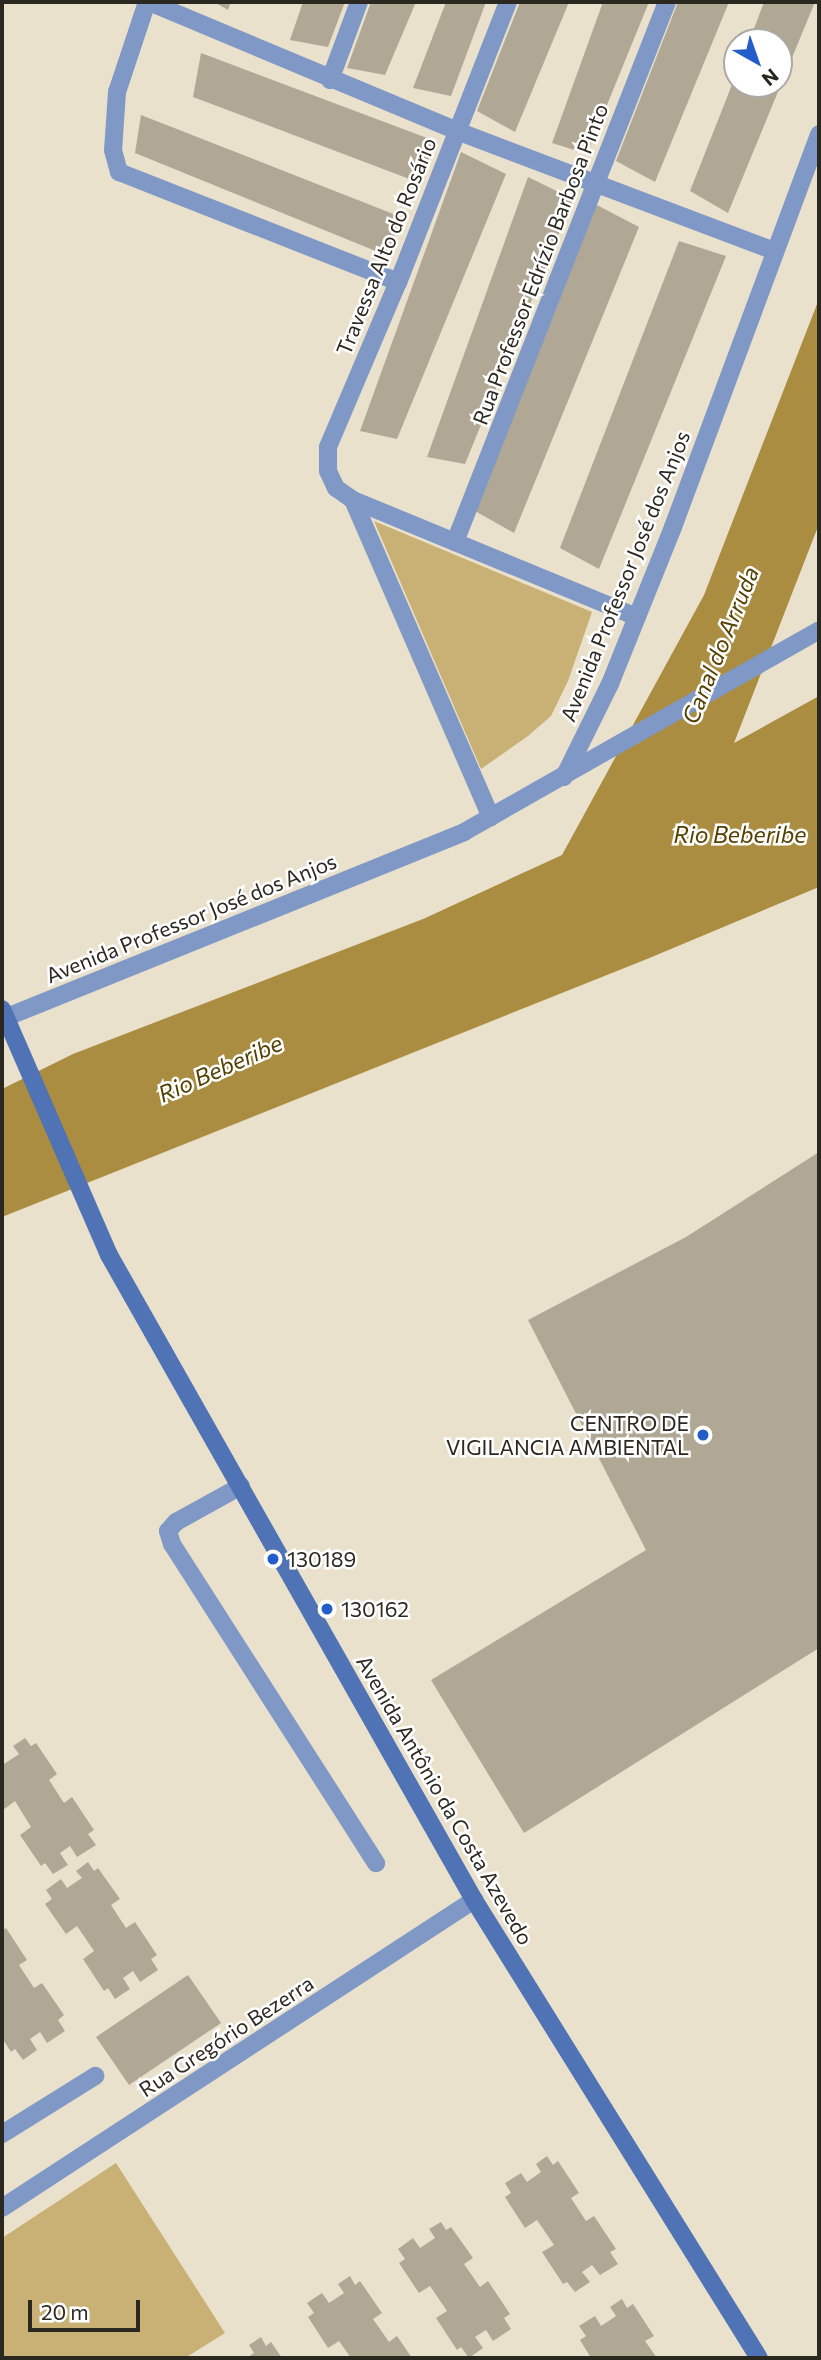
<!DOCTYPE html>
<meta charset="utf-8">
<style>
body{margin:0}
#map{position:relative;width:821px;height:2360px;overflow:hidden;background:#eae1cd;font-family:Commissioner,sans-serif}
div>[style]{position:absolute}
.green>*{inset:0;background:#c9b175}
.water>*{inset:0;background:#ab8d41}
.building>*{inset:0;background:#b0a894}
.lane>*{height:18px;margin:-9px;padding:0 9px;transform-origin:9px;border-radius:9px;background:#7f98c5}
.street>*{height:18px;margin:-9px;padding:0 9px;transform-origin:9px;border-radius:9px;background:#7f98c5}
.secondary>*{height:18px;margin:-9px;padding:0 9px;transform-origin:9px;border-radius:9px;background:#4f73b4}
.dots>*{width:19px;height:19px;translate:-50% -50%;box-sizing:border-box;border:4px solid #fff;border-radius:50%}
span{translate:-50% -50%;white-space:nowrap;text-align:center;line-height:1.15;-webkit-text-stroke:5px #fff;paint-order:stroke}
.street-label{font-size:21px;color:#2b2820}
.poi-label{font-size:21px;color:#2b2820}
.right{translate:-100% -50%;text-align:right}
.left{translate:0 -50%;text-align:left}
.water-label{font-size:23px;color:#544000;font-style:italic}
.frame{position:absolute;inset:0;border:4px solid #2b2820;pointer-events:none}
.north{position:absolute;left:723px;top:28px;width:70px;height:70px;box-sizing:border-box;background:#fff;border:2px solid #aaa9a6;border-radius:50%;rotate:140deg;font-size:19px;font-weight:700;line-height:28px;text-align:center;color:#2b2820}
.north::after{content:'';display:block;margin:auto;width:24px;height:32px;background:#225dc9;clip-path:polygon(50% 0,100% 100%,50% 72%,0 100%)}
.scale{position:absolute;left:28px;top:2300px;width:112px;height:32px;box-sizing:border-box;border:4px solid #2b2820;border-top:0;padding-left:9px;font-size:21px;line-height:24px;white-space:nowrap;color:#2b2820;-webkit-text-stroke:5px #fff;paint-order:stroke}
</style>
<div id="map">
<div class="green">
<i style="clip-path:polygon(374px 521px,592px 612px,568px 681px,551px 716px,528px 736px,481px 769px)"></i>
<i style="clip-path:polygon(116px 2163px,225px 2333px,185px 2358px,2px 2358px,2px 2238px)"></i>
</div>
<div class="water">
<i style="clip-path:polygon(819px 299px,819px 524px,734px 743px,819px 696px,819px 887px,647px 959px,2px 1217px,2px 1089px,73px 1054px,423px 919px,562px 855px,704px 595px)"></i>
</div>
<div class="building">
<i style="clip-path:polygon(214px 2px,231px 2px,228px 10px)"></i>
<i style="clip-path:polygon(303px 2px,345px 2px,328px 47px,290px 40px)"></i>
<i style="clip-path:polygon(371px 2px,416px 2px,385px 75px,347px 68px)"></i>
<i style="clip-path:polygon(446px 2px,486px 2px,451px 96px,413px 88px)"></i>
<i style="clip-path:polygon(520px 2px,569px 2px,515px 132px,477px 111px)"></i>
<i style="clip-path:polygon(603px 2px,649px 2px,587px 154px,552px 143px)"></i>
<i style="clip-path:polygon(678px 2px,729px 2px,655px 182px,616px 161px)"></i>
<i style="clip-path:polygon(764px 2px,815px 2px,728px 213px,690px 191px,737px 72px,737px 84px,779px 84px,779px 42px,749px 42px)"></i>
<i style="clip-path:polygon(201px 53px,435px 141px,420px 183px,193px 97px)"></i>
<i style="clip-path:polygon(141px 115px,401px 217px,388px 256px,135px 153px)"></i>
<i style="clip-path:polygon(461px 152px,506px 174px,397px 439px,360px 431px)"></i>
<i style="clip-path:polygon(528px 177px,573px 199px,465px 464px,427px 457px)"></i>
<i style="clip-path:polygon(595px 204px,639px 227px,514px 533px,475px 511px)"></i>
<i style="clip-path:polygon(679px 241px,726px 256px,599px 569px,560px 548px)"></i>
<i style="clip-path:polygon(819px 1152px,819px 1648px,524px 1833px,431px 1680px,646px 1550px,528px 1320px,686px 1237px)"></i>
<i style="clip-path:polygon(25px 1738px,31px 1746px,36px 1743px,57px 1774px,49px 1780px,64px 1803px,72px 1797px,94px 1830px,88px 1834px,96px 1845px,77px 1857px,70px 1846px,60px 1853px,68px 1865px,53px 1874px,45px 1863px,41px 1866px,20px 1835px,31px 1827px,15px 1801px,3px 1810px,2px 1807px,2px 1760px,4px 1764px,19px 1754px,13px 1746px)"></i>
<i style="clip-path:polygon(88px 1862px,94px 1871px,98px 1868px,120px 1899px,111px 1905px,126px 1928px,135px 1922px,157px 1955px,151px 1959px,158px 1970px,140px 1982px,133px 1971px,123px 1978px,130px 1989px,115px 1999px,108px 1988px,104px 1991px,83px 1959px,94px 1951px,77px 1926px,66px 1934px,45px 1904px,52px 1899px,46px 1890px,61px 1879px,67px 1888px,82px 1878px,76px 1871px)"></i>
<i style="clip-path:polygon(6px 1928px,27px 1960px,19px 1965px,34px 1988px,42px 1983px,64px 2015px,58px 2020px,65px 2031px,47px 2043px,40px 2032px,30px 2039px,37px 2050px,23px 2060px,15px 2049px,11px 2052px,2px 2038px,2px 1931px)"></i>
<i style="clip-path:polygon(188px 1975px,221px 2023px,129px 2085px,96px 2037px)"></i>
<i style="clip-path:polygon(547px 2156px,553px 2165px,558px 2161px,579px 2193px,571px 2198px,586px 2221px,594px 2216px,616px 2249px,610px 2252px,618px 2264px,600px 2275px,592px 2265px,582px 2272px,590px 2282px,575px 2292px,567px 2282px,563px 2284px,542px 2252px,554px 2245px,537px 2220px,525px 2228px,505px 2197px,511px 2193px,505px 2183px,521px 2173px,527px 2182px,541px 2172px,536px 2164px)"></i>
<i style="clip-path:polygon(441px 2222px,446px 2230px,451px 2227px,473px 2258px,464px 2264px,480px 2287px,488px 2281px,510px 2314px,504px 2318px,511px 2329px,493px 2341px,486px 2330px,475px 2337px,483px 2348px,469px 2358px,461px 2347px,457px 2350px,436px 2318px,447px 2311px,430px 2286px,419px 2293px,399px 2263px,405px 2259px,398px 2249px,413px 2238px,420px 2248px,435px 2238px,429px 2229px)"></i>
<i style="clip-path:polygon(350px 2276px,355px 2285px,360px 2281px,382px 2313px,373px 2319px,389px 2342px,397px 2336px,412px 2358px,351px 2358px,339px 2341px,328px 2348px,308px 2317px,314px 2313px,307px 2303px,322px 2293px,329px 2303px,344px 2293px,338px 2284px)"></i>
<i style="clip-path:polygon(622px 2299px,627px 2308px,633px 2304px,654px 2336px,645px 2341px,657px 2358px,591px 2358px,580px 2340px,586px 2336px,579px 2326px,595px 2316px,601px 2326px,616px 2316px,610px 2307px)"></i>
<i style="clip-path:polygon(261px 2337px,266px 2346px,271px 2342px,282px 2358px,247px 2358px,254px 2353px,249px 2345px)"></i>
</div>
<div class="lane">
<i style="left:2px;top:2134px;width:110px;rotate:-31.9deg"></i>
</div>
<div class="street">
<i style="left:147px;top:2px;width:95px;rotate:108.4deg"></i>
<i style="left:117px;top:92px;width:58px;rotate:93.9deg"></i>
<i style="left:113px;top:150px;width:23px;rotate:75deg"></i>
<i style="left:119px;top:172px;width:300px;rotate:21.5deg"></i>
<i style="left:149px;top:2px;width:334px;rotate:22.7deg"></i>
<i style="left:457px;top:131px;width:340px;rotate:20.7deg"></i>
<i style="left:508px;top:2px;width:301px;rotate:111.4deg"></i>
<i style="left:398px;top:282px;width:179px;rotate:113deg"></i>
<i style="left:328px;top:447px;width:24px;rotate:90deg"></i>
<i style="left:328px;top:471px;width:19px;rotate:65deg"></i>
<i style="left:336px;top:488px;width:21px;rotate:35deg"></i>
<i style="left:353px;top:500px;width:307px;rotate:22.4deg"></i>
<i style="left:330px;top:80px;width:83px;rotate:-69.6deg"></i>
<i style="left:353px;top:500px;width:346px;rotate:66.5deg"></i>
<i style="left:455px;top:542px;width:580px;rotate:-68.57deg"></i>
<i style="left:564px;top:777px;width:104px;rotate:-63.7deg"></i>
<i style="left:610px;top:684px;width:169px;rotate:-68.1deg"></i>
<i style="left:673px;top:527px;width:419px;rotate:-69.6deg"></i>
<i style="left:2px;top:1019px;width:498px;rotate:-22deg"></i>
<i style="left:464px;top:832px;width:408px;rotate:-29.6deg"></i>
<i style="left:241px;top:1486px;width:74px;rotate:151deg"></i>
<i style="left:176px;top:1522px;width:12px;rotate:132deg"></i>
<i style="left:168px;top:1531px;width:14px;rotate:73deg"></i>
<i style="left:172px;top:1544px;width:379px;rotate:57.4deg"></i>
<i style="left:2px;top:2208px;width:564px;rotate:-33.13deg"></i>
</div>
<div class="secondary">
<i style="left:2px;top:1009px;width:268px;rotate:66.5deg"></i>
<i style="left:109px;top:1255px;width:741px;rotate:60.49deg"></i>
<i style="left:474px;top:1900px;width:539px;rotate:58.11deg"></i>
</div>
<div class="dots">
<i style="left:703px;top:1435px;background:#225dc9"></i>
<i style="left:273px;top:1559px;background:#225dc9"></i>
<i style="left:327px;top:1609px;background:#225dc9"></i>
</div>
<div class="street-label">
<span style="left:386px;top:246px;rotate:-68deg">Travessa Alto do Rosário</span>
<span style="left:540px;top:264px;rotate:-69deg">Rua Professor Edrízio Barbosa Pinto</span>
<span style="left:625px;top:576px;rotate:-68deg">Avenida Professor José dos Anjos</span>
<span style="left:191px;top:918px;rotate:-22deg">Avenida Professor José dos Anjos</span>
<span style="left:445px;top:1800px;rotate:60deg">Avenida Antônio da Costa Azevedo</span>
<span style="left:226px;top:2036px;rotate:-33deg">Rua Gregório Bezerra</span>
</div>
<div class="poi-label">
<span class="right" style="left:689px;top:1435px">CENTRO DE<br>VIGILANCIA AMBIENTAL</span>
<span class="left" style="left:287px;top:1559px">130189</span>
<span class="left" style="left:341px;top:1609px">130162</span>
</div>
<div class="water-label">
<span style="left:720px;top:645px;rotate:-68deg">Canal do Arruda</span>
<span style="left:740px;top:834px">Rio Beberibe</span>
<span style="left:220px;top:1068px;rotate:-24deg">Rio Beberibe</span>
</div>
<div class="frame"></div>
<div class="north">N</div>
<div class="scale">20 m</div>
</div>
